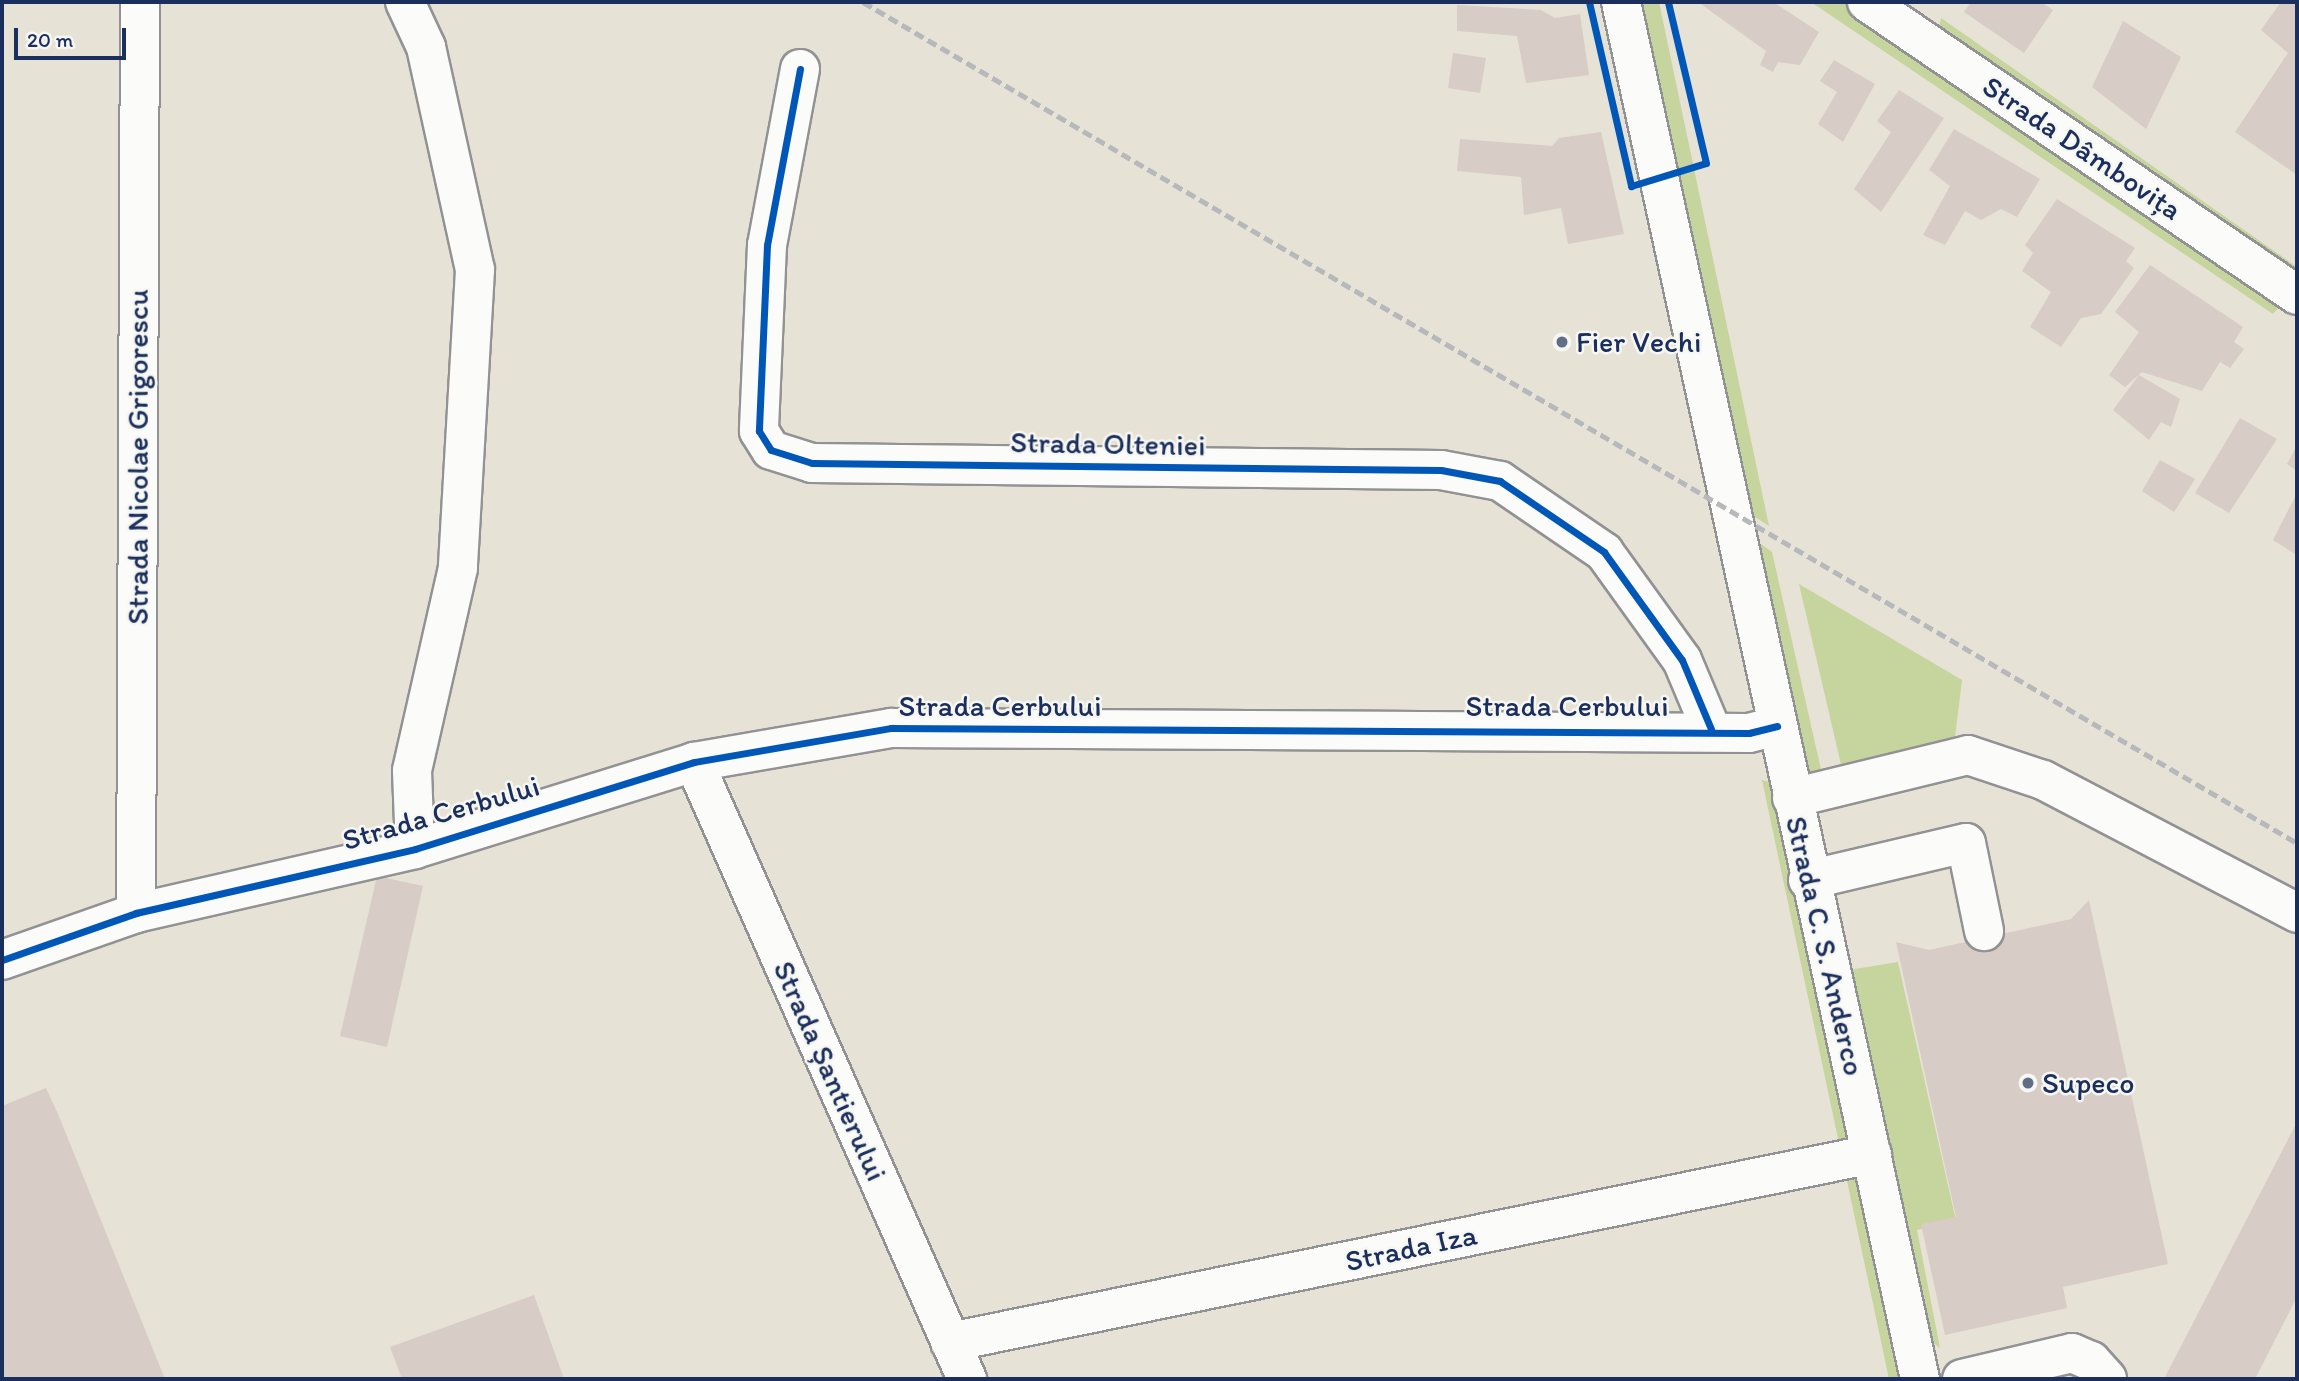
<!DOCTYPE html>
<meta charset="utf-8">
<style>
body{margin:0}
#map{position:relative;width:2299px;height:1381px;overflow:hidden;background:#e7e2d6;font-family:Itim,sans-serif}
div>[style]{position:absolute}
.green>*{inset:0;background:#c6d49d}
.building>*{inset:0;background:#d7ccc6}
.roads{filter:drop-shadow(2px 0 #929294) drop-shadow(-2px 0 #929294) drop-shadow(0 2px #929294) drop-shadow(0 -2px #929294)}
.minor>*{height:38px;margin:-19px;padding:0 19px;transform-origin:19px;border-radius:19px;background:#fbfbf9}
.rail>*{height:5px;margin-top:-2.5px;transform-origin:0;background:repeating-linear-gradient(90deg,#b6b8bb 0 10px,transparent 0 15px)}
.cycleway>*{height:7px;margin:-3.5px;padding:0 3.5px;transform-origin:3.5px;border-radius:3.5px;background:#0057b8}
.dots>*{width:19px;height:19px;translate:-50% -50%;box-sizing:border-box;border:4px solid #f6f6f2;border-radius:50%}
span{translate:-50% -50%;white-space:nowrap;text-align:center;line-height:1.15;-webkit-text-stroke:5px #f6f6f2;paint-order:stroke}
.street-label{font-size:30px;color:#1b2f5e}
.poi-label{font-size:30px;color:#1b2f5e}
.left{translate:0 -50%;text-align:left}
.frame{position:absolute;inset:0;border:4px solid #1b2f5e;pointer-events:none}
.scale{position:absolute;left:14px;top:28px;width:112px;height:32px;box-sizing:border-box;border:4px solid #1b2f5e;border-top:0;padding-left:9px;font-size:21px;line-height:24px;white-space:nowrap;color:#1b2f5e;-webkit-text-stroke:5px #f6f6f2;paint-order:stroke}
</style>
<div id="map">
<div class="green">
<i style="clip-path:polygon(1636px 2px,1659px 2px,1769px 526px,1752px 515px)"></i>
<i style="clip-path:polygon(1811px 2px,1850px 2px,2287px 298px,2273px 314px)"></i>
<i style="clip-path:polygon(1941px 18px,2297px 267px,2297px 281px,1938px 33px)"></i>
<i style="clip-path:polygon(1758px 542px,1772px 552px,1822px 774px,1804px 779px)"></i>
<i style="clip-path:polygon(1799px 584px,1962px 680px,1955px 737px,1843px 773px)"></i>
<i style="clip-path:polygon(1762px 780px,1776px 784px,1904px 1379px,1889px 1379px)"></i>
<i style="clip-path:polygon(1898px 962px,1956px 1221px,1917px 1230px,1940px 1348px,1927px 1338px,1849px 970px)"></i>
</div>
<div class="building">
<i style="clip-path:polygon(1698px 2px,1773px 2px,1819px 32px,1800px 65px,1778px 62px,1773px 72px,1760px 65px,1766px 51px)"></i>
<i style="clip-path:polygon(1971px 2px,2041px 2px,2053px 10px,2024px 53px,1964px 12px)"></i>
<i style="clip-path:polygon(2281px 2px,2297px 2px,2297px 175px,2235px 132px,2288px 53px,2261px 30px)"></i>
<i style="clip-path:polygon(1457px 5px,1541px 10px,1555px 18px,1580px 14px,1589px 75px,1526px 83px,1517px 36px,1457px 31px)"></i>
<i style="clip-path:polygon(2123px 21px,2181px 57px,2146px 129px,2092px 87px)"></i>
<i style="clip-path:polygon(1453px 53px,1486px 58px,1480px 93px,1448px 88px)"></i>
<i style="clip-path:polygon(1834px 60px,1875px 84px,1843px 142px,1818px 124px,1837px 92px,1820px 81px)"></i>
<i style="clip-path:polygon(1899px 90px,1944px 118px,1881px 212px,1854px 189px,1891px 132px,1877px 121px)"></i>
<i style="clip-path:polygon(1954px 129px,2040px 179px,2017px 217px,2001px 209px,1981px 220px,1965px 211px,1945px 245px,1923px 235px,1950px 186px,1929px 170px)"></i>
<i style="clip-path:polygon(1601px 132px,1624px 234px,1568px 244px,1561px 208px,1524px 215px,1521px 177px,1457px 171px,1460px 139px,1552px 146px,1559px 138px)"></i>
<i style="clip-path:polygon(2057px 199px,2135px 248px,2126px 261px,2134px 268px,2101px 314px,2081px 318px,2061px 347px,2030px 327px,2051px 292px,2022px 271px,2033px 253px,2025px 245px)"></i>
<i style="clip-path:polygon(2150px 265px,2243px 327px,2234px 342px,2244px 349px,2230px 368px,2220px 362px,2202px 391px,2142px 372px,2125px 387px,2109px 375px,2139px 332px,2115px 312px)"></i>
<i style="clip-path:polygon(2139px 375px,2180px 399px,2171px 427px,2161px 422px,2149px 440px,2113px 410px)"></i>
<i style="clip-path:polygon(2240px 418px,2277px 439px,2229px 513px,2195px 493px)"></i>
<i style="clip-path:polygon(2297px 445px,2297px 471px,2287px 464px)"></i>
<i style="clip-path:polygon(2160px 460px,2195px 479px,2174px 512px,2142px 491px)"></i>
<i style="clip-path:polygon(2297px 493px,2297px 555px,2273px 540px)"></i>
<i style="clip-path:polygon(377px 876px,423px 886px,387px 1047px,340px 1036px)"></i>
<i style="clip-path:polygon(2089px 900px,2168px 1264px,2063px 1287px,2067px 1308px,1945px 1335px,1921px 1224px,1956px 1217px,1896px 942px,1929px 950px,2071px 919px)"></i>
<i style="clip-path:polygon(46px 1088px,58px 1114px,165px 1379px,2px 1379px,2px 1106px)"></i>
<i style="clip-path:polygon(2297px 1122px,2297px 1297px,2255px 1379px,2164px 1379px)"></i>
<i style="clip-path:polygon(534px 1295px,564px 1379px,402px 1379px,390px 1347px)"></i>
</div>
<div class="roads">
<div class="minor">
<i style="left:405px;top:2px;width:50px;rotate:65deg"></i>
<i style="left:426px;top:47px;width:228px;rotate:77.6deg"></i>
<i style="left:475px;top:270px;width:298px;rotate:93.3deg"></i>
<i style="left:458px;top:568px;width:208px;rotate:102.8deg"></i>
<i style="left:412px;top:771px;width:78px;rotate:87.8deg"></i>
<i style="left:1621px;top:2px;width:1409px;rotate:77.75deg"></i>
<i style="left:1867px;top:2px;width:520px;rotate:34.27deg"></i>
<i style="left:800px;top:69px;width:179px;rotate:100.6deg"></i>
<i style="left:767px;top:245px;width:186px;rotate:92.5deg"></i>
<i style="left:759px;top:431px;width:22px;rotate:58deg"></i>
<i style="left:771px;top:450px;width:43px;rotate:17.6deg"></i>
<i style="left:812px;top:463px;width:629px;rotate:0.64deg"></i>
<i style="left:1441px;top:470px;width:60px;rotate:10.6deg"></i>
<i style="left:1500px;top:481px;width:126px;rotate:34.3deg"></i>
<i style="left:1604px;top:552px;width:133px;rotate:54.2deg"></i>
<i style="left:1682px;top:660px;width:75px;rotate:67.2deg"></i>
<i style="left:694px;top:762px;width:675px;rotate:66.13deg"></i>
<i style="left:1792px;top:798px;width:181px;rotate:-13.7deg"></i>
<i style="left:1968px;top:755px;width:79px;rotate:18.4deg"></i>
<i style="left:2043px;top:780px;width:287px;rotate:27.6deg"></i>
<i style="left:1808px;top:880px;width:162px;rotate:-13.2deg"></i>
<i style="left:1966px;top:843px;width:90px;rotate:78.4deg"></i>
<i style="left:136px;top:913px;width:911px;rotate:-89.75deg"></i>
<i style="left:2px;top:960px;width:142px;rotate:-19.3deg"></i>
<i style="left:136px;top:913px;width:286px;rotate:-12.9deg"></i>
<i style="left:415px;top:849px;width:292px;rotate:-17.3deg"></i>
<i style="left:694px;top:762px;width:200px;rotate:-9.8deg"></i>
<i style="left:891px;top:728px;width:858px;rotate:0.33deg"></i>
<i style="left:1749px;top:733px;width:29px;rotate:-14deg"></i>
<i style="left:950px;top:1342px;width:941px;rotate:-11.52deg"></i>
<i style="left:1962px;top:1379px;width:113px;rotate:-13.3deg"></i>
<i style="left:2072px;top:1353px;width:21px;rotate:23deg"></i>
<i style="left:2091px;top:1361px;width:24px;rotate:48deg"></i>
</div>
</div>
<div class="rail">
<i style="left:863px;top:2px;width:1662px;rotate:30.39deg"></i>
</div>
<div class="cycleway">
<i style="left:1589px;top:2px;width:189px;rotate:77.1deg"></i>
<i style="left:1631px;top:186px;width:78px;rotate:-17deg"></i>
<i style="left:1706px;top:163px;width:165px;rotate:-103.3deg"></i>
<i style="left:800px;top:69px;width:179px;rotate:100.6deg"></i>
<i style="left:767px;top:245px;width:186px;rotate:92.5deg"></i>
<i style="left:759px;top:431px;width:22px;rotate:58deg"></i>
<i style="left:771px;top:450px;width:43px;rotate:17.6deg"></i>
<i style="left:812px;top:463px;width:629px;rotate:0.64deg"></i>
<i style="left:1441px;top:470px;width:60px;rotate:10.6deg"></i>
<i style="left:1500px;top:481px;width:126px;rotate:34.3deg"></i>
<i style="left:1604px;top:552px;width:133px;rotate:54.2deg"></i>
<i style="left:1682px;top:660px;width:75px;rotate:67.2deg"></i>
<i style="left:2px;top:960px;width:142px;rotate:-19.3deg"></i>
<i style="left:136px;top:913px;width:286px;rotate:-12.9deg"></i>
<i style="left:415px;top:849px;width:292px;rotate:-17.3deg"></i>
<i style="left:694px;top:762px;width:200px;rotate:-9.8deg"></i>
<i style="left:891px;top:728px;width:858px;rotate:0.33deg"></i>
<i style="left:1749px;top:733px;width:29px;rotate:-14deg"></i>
</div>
<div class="dots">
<i style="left:1562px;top:342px;background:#626e88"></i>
<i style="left:2028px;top:1083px;background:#626e88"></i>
</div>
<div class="street-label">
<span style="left:2082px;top:148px;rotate:34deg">Strada Dâmbovița</span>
<span style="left:1108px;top:444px;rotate:1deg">Strada Olteniei</span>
<span style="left:138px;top:457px;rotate:-90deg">Strada Nicolae Grigorescu</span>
<span style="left:1000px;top:706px">Strada Cerbului</span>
<span style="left:1567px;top:706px">Strada Cerbului</span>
<span style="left:441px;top:813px;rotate:-16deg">Strada Cerbului</span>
<span style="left:1825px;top:946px;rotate:77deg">Strada C. S. Anderco</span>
<span style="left:830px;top:1071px;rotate:66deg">Strada Șantierului</span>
<span style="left:1411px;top:1248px;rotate:-12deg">Strada Iza</span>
</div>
<div class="poi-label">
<span class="left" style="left:1576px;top:342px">Fier Vechi</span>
<span class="left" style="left:2042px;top:1083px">Supeco</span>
</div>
<div class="frame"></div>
<div class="scale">20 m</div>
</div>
